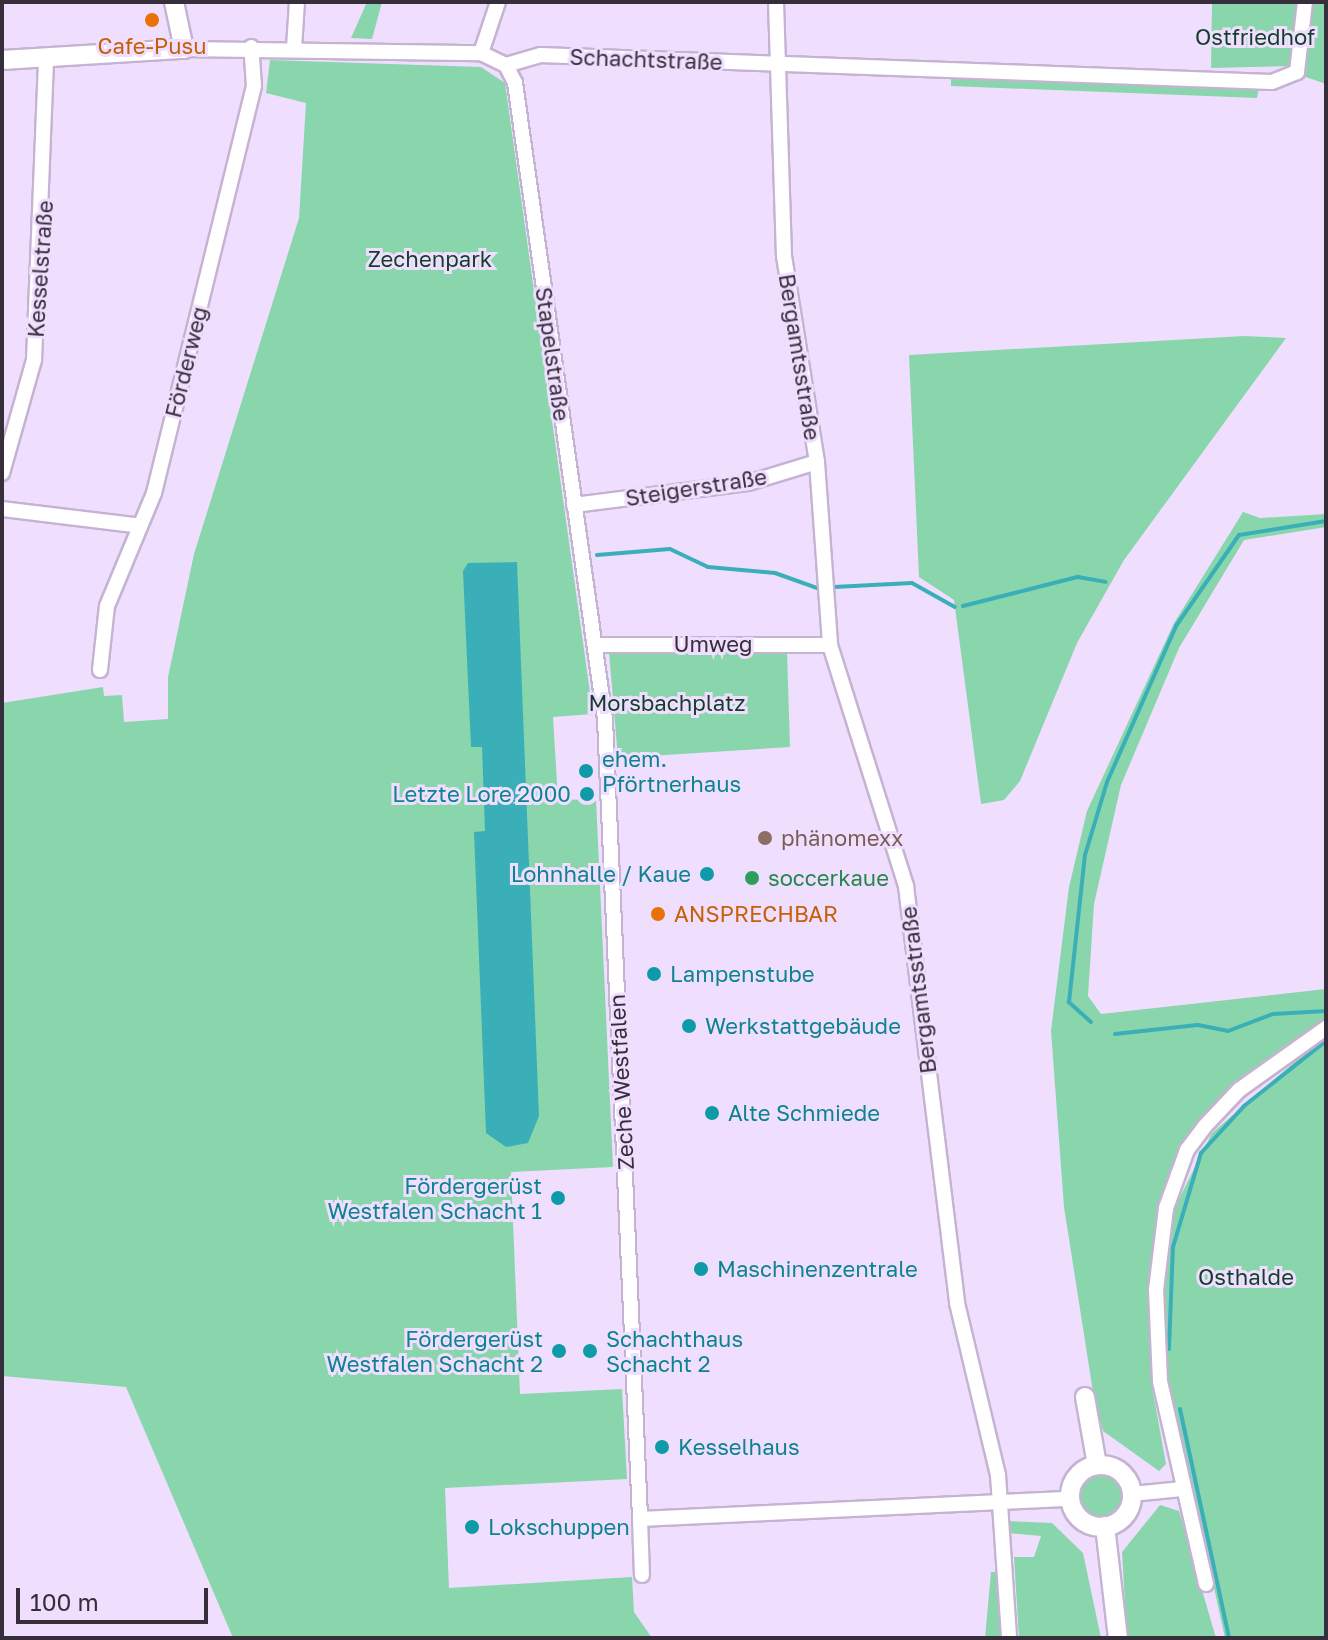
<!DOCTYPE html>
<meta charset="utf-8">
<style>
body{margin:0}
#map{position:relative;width:1328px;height:1640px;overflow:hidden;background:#f0defe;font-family:"Golos Text",sans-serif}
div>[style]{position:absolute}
.green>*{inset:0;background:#89d6ad}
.round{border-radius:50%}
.water>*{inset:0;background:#3bafb8}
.stream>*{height:4px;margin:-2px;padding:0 2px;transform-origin:2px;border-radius:2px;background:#3bafb8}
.roads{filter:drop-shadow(2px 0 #c5b3d2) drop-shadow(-2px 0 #c5b3d2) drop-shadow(0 2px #c5b3d2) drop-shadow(0 -2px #c5b3d2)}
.minor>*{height:14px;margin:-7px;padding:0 7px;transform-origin:7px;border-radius:7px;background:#fff}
.tertiary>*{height:18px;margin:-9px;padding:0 9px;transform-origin:9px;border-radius:9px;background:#fff}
.tertiary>.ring{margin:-9px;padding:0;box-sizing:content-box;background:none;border:18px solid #fff;border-radius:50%}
.dots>*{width:22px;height:22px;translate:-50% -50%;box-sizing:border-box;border:4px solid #f0defe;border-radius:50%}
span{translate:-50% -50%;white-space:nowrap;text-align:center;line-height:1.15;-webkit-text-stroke:6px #f0defe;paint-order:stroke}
.park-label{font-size:22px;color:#113f2a}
.food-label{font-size:22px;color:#c56008}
.left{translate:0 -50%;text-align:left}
.street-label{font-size:22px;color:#362f3b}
.culture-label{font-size:22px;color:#0d838f}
.right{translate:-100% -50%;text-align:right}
.education-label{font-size:22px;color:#785e54}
.leisure-label{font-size:22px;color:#27864d}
.frame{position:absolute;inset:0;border:4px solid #362f3b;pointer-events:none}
.scale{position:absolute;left:16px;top:1588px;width:192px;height:36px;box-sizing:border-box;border:4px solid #362f3b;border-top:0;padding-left:10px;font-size:24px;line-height:28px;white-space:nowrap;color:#362f3b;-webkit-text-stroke:6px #f0defe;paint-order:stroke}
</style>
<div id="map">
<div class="green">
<i style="clip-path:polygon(367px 2px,382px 2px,372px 39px,351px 38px)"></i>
<i style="clip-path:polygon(1212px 2px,1300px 2px,1292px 66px,1211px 68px)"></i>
<i style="clip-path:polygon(1310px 2px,1326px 2px,1326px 84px,1303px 76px)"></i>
<i style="clip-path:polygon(270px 60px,481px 67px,505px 83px,593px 714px,553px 717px,558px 800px,596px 799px,613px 1167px,511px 1172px,520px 1394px,622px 1389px,627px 1479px,445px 1488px,449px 1588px,632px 1577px,634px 1612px,652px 1638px,233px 1638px,126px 1387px,2px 1376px,2px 703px,103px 687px,104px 696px,122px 695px,124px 722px,168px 719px,168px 677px,194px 554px,299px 218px,306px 103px,266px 93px)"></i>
<i style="clip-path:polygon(951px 77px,1259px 88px,1257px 98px,951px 86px)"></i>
<i style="clip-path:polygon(1244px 336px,1286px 338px,1124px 560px,1077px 643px,1020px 781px,1004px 800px,981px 804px,954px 600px,919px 577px,909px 355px)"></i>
<i style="clip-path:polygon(1243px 512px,1260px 518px,1326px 514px,1326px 527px,1244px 540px,1179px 648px,1121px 785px,1094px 904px,1088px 996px,1101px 1014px,1326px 989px,1326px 1018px,1204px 1115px,1167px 1180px,1149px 1292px,1152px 1387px,1166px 1464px,1159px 1471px,1103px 1431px,1093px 1392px,1064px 1207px,1051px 1031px,1069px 887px,1087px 811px,1174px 623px)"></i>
<i style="clip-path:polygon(609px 652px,787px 652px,790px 747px,618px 758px)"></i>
<i style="clip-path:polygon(1326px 1035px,1326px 1638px,1225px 1638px,1168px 1378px,1163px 1290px,1174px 1209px,1212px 1133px)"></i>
<i class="round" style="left:1076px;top:1471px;width:50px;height:50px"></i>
<i style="clip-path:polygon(1160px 1505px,1179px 1511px,1216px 1638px,1127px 1638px,1122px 1552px)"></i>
<i style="clip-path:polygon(1006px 1521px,1052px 1523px,1083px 1553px,1101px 1638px,1019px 1638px,1014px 1557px,1034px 1557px,1041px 1536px,1008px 1533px)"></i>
<i style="clip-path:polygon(991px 1572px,998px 1572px,1001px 1638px,985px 1638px)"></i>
</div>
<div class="water">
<i style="clip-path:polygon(517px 562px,539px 1116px,528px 1143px,506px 1147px,486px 1133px,474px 832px,485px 831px,482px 747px,471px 747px,463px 571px,468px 563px)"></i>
</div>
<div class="stream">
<i style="left:597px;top:555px;width:73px;rotate:-4.7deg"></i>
<i style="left:670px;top:549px;width:42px;rotate:25.3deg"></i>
<i style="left:708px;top:567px;width:67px;rotate:5.1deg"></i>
<i style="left:775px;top:573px;width:45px;rotate:19.7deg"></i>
<i style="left:834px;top:587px;width:78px;rotate:-2.9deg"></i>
<i style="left:912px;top:583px;width:49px;rotate:29.2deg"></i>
<i style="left:963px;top:606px;width:119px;rotate:-14.2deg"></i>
<i style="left:1078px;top:577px;width:28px;rotate:10deg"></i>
<i style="left:1091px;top:1022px;width:30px;rotate:-138deg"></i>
<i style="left:1069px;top:1002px;width:148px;rotate:-83.8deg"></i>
<i style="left:1085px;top:855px;width:76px;rotate:-73.2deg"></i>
<i style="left:1107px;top:782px;width:171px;rotate:-66.1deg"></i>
<i style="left:1176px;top:626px;width:111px;rotate:-55.3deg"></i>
<i style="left:1239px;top:535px;width:88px;rotate:-9.1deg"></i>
<i style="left:1115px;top:1034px;width:83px;rotate:-6.2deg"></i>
<i style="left:1198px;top:1025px;width:31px;rotate:11deg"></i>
<i style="left:1228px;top:1031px;width:48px;rotate:-20.7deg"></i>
<i style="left:1273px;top:1014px;width:53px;rotate:-3.2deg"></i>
<i style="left:1169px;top:1349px;width:102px;rotate:-87.8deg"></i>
<i style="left:1173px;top:1247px;width:98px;rotate:-73.4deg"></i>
<i style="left:1201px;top:1153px;width:64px;rotate:-47.5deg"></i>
<i style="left:1244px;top:1106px;width:105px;rotate:-38.4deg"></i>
<i style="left:1180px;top:1409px;width:234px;rotate:77.9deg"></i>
</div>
<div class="roads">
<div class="minor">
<i style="left:776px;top:2px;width:254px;rotate:88.2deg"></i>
<i style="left:784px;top:256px;width:209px;rotate:80.9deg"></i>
<i style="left:817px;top:462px;width:183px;rotate:85.9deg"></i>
<i style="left:830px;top:645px;width:253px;rotate:72.5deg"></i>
<i style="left:906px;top:886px;width:420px;rotate:83deg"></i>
<i style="left:957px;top:1303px;width:177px;rotate:76.6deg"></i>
<i style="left:998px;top:1475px;width:163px;rotate:86.1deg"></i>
<i style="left:294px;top:48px;width:46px;rotate:-86.3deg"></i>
<i style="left:184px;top:49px;width:297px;rotate:0.8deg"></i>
<i style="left:481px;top:53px;width:28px;rotate:26deg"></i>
<i style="left:506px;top:65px;width:20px;rotate:63deg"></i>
<i style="left:515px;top:83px;width:642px;rotate:81.95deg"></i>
<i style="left:605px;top:719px;width:801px;rotate:87.49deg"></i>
<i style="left:640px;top:1519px;width:430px;rotate:-2.7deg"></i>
<i style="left:481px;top:53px;width:54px;rotate:-71.6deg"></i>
<i style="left:506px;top:65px;width:35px;rotate:-16deg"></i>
<i style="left:540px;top:55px;width:732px;rotate:2.11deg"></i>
<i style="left:1272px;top:82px;width:27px;rotate:-22deg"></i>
<i style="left:1297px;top:72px;width:70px;rotate:-83.5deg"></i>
<i style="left:2px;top:473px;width:117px;rotate:-74.2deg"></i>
<i style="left:34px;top:360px;width:299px;rotate:-87.7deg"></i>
<i style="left:574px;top:505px;width:175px;rotate:-7.2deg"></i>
<i style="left:748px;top:483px;width:72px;rotate:-16.9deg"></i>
<i style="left:2px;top:509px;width:134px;rotate:6.9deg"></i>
<i style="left:596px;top:645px;width:234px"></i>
<i style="left:100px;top:670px;width:64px;rotate:-83.8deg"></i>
<i style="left:107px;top:606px;width:122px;rotate:-67.4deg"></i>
<i style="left:154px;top:493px;width:419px;rotate:-76.2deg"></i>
<i style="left:254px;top:86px;width:39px;rotate:-94deg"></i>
<i style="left:1132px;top:1494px;width:50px;rotate:-5.7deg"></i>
<i style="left:640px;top:1519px;width:56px;rotate:88deg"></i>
<i style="left:1206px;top:1584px;width:208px;rotate:-102.8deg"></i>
<i style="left:1160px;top:1381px;width:91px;rotate:-92.5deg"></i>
<i style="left:1156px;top:1290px;width:83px;rotate:-83deg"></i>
<i style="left:1166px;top:1208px;width:62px;rotate:-70.1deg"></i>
<i style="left:1187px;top:1150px;width:30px;rotate:-53deg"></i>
<i style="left:1205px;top:1126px;width:50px;rotate:-46.6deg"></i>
<i style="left:1239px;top:1090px;width:107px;rotate:-35.5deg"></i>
</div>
<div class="tertiary">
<i style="left:2px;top:60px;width:182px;rotate:-3.5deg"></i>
<i style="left:184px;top:49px;width:48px;rotate:-102deg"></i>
<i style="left:1085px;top:1397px;width:69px;rotate:80deg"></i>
<i class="ring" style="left:1070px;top:1465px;width:44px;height:44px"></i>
<i style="left:1105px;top:1526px;width:113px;rotate:83.4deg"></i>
</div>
</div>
<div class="dots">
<i style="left:152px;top:20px;background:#e8710a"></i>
<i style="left:586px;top:771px;background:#0f9aa8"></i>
<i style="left:587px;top:794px;background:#0f9aa8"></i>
<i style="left:765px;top:838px;background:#8d6e63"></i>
<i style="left:707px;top:874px;background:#0f9aa8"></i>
<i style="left:752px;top:878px;background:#2e9e5b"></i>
<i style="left:658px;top:914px;background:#e8710a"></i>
<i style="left:654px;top:974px;background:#0f9aa8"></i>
<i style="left:689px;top:1026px;background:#0f9aa8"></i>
<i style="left:712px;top:1113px;background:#0f9aa8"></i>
<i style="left:558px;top:1198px;background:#0f9aa8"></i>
<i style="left:701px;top:1269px;background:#0f9aa8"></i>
<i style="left:559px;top:1351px;background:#0f9aa8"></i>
<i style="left:590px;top:1351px;background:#0f9aa8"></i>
<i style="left:662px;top:1447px;background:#0f9aa8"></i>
<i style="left:472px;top:1527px;background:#0f9aa8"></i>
</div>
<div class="park-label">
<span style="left:1255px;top:37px">Ostfriedhof</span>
<span style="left:430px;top:259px">Zechenpark</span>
<span style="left:667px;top:703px">Morsbachplatz</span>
<span style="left:1246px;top:1277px">Osthalde</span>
</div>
<div class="food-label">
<span style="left:152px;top:46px">Cafe-Pusu</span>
<span class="left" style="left:674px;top:914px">ANSPRECHBAR</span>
</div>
<div class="street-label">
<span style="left:646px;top:59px;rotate:2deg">Schachtstraße</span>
<span style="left:40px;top:269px;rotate:-86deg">Kesselstraße</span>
<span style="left:553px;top:354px;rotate:82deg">Stapelstraße</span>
<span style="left:800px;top:357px;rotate:81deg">Bergamtsstraße</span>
<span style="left:186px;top:362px;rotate:-76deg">Förderweg</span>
<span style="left:696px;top:487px;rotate:-9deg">Steigerstraße</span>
<span style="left:713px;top:644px">Umweg</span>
<span style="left:918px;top:990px;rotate:-97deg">Bergamtsstraße</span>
<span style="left:621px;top:1082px;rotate:-93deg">Zeche Westfalen</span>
</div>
<div class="culture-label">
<span class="left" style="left:602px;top:771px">ehem.<br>Pförtnerhaus</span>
<span class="right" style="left:571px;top:794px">Letzte Lore 2000</span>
<span class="right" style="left:691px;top:874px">Lohnhalle / Kaue</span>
<span class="left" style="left:670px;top:974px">Lampenstube</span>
<span class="left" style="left:705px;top:1026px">Werkstattgebäude</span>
<span class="left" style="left:728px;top:1113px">Alte Schmiede</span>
<span class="right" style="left:542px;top:1198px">Fördergerüst<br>Westfalen Schacht 1</span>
<span class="left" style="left:717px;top:1269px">Maschinenzentrale</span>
<span class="right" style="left:543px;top:1351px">Fördergerüst<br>Westfalen Schacht 2</span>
<span class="left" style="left:606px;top:1351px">Schachthaus<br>Schacht 2</span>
<span class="left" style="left:678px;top:1447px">Kesselhaus</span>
<span class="left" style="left:488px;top:1527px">Lokschuppen</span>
</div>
<div class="education-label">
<span class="left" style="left:781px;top:838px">phänomexx</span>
</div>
<div class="leisure-label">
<span class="left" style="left:768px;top:878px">soccerkaue</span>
</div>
<div class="frame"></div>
<div class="scale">100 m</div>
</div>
